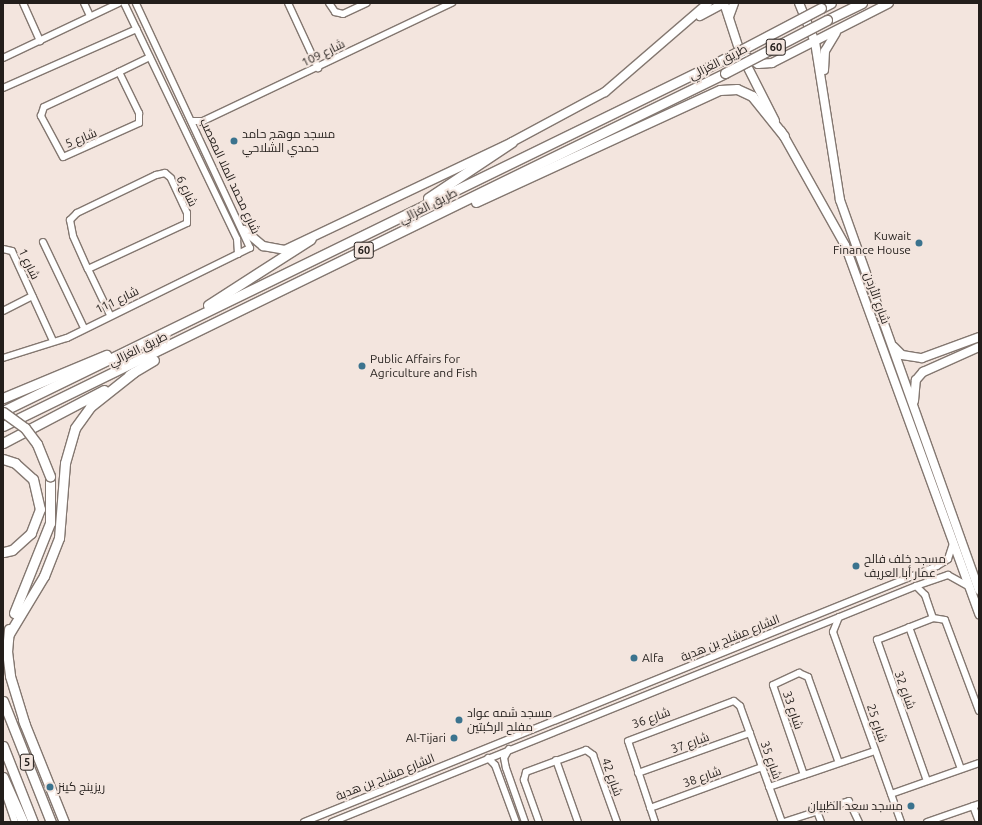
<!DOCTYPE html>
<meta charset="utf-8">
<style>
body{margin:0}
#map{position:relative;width:982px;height:825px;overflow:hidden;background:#f3e5de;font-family:Ubuntu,Cairo,sans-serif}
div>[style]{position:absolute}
.roads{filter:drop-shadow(1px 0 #837770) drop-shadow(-1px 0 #837770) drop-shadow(0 1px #837770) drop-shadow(0 -1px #837770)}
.minor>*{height:6px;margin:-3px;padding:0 3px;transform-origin:3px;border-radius:3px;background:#fff}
.major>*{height:8px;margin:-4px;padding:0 4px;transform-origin:4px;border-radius:4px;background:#fff}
.highway>*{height:9px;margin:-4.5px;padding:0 4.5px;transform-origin:4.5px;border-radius:4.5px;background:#fff}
.bridges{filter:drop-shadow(1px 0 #837770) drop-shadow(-1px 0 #837770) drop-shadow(0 1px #837770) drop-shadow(0 -1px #837770)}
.highway-bridge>*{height:9px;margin:-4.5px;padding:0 4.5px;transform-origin:4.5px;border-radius:4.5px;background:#fff}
.dots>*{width:11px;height:11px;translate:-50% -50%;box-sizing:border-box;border:2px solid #f3e5de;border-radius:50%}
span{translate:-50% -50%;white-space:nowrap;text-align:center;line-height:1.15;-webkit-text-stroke:4px #f3e5de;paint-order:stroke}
.shield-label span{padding:1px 3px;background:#f3e5de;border:1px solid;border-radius:3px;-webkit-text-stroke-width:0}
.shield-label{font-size:11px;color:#231e1b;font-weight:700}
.street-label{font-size:12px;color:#231e1b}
.poi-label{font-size:12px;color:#231e1b}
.left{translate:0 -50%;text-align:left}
.right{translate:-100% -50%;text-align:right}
.frame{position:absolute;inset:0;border:4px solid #231e1b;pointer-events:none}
</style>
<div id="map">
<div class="roads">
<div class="minor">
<i style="left:23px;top:3px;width:42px;rotate:65.9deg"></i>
<i style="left:84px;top:3px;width:14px;rotate:65deg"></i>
<i style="left:124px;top:3px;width:262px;rotate:64.4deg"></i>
<i style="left:237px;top:239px;width:15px;rotate:86deg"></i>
<i style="left:288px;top:3px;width:72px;rotate:65.2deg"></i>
<i style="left:329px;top:3px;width:11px;rotate:56deg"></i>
<i style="left:335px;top:12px;width:8px;rotate:14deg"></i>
<i style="left:343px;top:14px;width:26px;rotate:-25deg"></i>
<i style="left:3px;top:58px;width:128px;rotate:-25.4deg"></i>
<i style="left:119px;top:72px;width:46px;rotate:64deg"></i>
<i style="left:139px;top:113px;width:10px;rotate:90deg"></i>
<i style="left:139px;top:123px;width:83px;rotate:155.9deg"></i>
<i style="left:63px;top:157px;width:47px;rotate:-118.2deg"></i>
<i style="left:41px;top:116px;width:9px;rotate:-72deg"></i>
<i style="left:44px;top:107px;width:83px;rotate:-25deg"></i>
<i style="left:119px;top:72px;width:34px;rotate:-26deg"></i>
<i style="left:3px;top:88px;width:146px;rotate:-23.8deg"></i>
<i style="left:192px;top:121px;width:11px"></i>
<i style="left:203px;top:121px;width:276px;rotate:-25.4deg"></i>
<i style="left:43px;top:242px;width:95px;rotate:64.5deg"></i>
<i style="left:3px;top:249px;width:9px;rotate:13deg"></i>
<i style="left:12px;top:251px;width:99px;rotate:65.5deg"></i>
<i style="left:88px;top:269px;width:109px;rotate:-24.9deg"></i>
<i style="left:187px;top:223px;width:10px;rotate:-90deg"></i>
<i style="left:187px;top:213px;width:38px;rotate:-115deg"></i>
<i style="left:171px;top:178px;width:8px;rotate:-140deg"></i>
<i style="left:165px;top:173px;width:9px;rotate:167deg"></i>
<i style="left:156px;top:175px;width:88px;rotate:154.3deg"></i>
<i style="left:77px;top:213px;width:10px;rotate:135deg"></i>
<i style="left:70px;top:220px;width:16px;rotate:79deg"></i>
<i style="left:73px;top:236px;width:36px;rotate:66deg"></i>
<i style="left:88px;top:269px;width:51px;rotate:64.4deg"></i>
<i style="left:3px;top:311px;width:33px;rotate:-27deg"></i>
<i style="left:3px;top:358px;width:67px;rotate:-17.4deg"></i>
<i style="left:67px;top:338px;width:204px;rotate:-26.2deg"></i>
<i style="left:250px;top:248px;width:270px;rotate:-115deg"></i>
<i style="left:916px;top:586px;width:13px;rotate:45deg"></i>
<i style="left:925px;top:595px;width:24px;rotate:71deg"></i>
<i style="left:839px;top:617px;width:16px;rotate:112deg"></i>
<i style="left:833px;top:632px;width:202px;rotate:70.3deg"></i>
<i style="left:909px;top:627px;width:151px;rotate:69.9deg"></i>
<i style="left:509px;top:749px;width:10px;rotate:119deg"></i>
<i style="left:504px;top:758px;width:10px;rotate:79deg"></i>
<i style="left:506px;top:768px;width:57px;rotate:70.6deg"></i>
<i style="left:488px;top:758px;width:10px;rotate:45deg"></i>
<i style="left:495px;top:765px;width:61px;rotate:69.8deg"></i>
<i style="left:556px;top:760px;width:66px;rotate:70.5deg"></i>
<i style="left:638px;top:773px;width:119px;rotate:-19.7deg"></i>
<i style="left:804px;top:775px;width:95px;rotate:-109deg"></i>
<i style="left:773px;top:685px;width:29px;rotate:-25deg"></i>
<i style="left:799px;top:673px;width:10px;rotate:24deg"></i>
<i style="left:808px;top:677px;width:91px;rotate:70.2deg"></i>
<i style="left:927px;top:781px;width:150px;rotate:-109.5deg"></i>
<i style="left:877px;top:640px;width:60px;rotate:-21.4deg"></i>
<i style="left:933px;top:618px;width:12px;rotate:9deg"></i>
<i style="left:945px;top:620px;width:97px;rotate:69.5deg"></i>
<i style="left:3px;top:787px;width:37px;rotate:71deg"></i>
<i style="left:769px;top:787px;width:112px;rotate:-18.8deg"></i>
<i style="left:891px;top:794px;width:93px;rotate:-19.4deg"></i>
<i style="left:973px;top:806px;width:17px;rotate:69deg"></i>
<i style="left:650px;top:808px;width:119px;rotate:-20.1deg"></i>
<i style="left:817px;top:811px;width:12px;rotate:70deg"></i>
<i style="left:304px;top:822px;width:683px;rotate:-22.02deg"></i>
<i style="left:937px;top:566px;width:13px;rotate:-32deg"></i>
<i style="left:948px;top:559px;width:16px;rotate:-72deg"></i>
<i style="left:332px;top:822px;width:630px;rotate:-22deg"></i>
<i style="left:916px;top:586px;width:34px;rotate:-19deg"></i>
<i style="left:948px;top:575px;width:23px;rotate:29deg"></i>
<i style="left:539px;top:822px;width:45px;rotate:-109.7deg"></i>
<i style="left:524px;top:780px;width:8px;rotate:-76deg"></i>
<i style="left:526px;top:772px;width:64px;rotate:-20.1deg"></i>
<i style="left:586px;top:750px;width:9px;rotate:36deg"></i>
<i style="left:593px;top:755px;width:71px;rotate:70.3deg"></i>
<i style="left:655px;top:822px;width:85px;rotate:-108.4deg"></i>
<i style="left:628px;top:741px;width:113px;rotate:-20.7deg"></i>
<i style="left:734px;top:701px;width:8px;rotate:40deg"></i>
<i style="left:740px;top:706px;width:123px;rotate:70.1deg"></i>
<i style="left:784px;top:822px;width:68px;rotate:-17.9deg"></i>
<i style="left:849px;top:801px;width:23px;rotate:65deg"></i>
<i style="left:927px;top:822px;width:55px;rotate:-19.1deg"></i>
</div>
<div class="major">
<i style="left:724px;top:3px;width:52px;rotate:71.9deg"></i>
<i style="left:740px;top:52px;width:77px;rotate:63.1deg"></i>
<i style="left:799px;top:3px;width:42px;rotate:67.7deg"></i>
<i style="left:815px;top:42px;width:160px;rotate:81deg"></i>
<i style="left:840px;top:200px;width:414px;rotate:70.4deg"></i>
<i style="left:700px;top:16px;width:27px;rotate:-28deg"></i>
<i style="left:729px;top:17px;width:15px;rotate:-70deg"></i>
<i style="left:747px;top:57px;width:13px;rotate:32deg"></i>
<i style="left:758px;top:64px;width:14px;rotate:-4deg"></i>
<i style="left:772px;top:63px;width:131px;rotate:-27.1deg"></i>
<i style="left:824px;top:70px;width:19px;rotate:-87deg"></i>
<i style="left:825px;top:51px;width:21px;rotate:-59deg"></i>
<i style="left:781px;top:131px;width:131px;rotate:60.7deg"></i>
<i style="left:845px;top:245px;width:393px;rotate:70deg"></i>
<i style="left:244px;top:230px;width:25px;rotate:40deg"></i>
<i style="left:263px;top:246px;width:22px;rotate:10deg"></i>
<i style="left:285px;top:250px;width:251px;rotate:-25.4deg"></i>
<i style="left:512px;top:142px;width:106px;rotate:-28.3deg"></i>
<i style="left:605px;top:92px;width:136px;rotate:-40.8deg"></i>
<i style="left:894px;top:347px;width:11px;rotate:45deg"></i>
<i style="left:902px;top:355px;width:20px;rotate:9deg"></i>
<i style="left:922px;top:358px;width:61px;rotate:-20.2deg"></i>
<i style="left:914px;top:401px;width:21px;rotate:-85deg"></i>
<i style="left:916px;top:380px;width:11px;rotate:-49deg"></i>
<i style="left:923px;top:372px;width:61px;rotate:-24.1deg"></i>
</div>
<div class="highway">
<i style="left:821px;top:8px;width:11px;rotate:-27deg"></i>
<i style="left:827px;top:20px;width:39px;rotate:-26deg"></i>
<i style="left:428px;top:198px;width:101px;rotate:-33.7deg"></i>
<i style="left:476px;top:202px;width:268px;rotate:-24.7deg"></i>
<i style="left:720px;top:90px;width:17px;rotate:-3deg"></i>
<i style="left:737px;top:89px;width:17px;rotate:25deg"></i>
<i style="left:752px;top:96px;width:51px;rotate:51.3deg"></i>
<i style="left:208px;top:305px;width:122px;rotate:-32.7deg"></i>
<i style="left:129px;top:375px;width:29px;rotate:-31deg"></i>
<i style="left:3px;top:398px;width:112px;rotate:-22.7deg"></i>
<i style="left:3px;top:411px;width:798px;rotate:-26.02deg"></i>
<i style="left:3px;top:426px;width:804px;rotate:-26.05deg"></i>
<i style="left:3px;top:443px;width:114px;rotate:-27.7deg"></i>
<i style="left:3px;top:459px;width:13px;rotate:18deg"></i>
<i style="left:15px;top:463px;width:24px;rotate:42deg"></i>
<i style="left:33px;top:479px;width:31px;rotate:77deg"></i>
<i style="left:40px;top:509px;width:26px;rotate:111deg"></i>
<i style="left:31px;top:533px;width:25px;rotate:138deg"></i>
<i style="left:12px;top:550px;width:9px;rotate:167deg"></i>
<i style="left:14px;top:613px;width:97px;rotate:-68.2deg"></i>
<i style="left:50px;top:523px;width:47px;rotate:-90deg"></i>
<i style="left:9px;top:629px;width:22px;rotate:95deg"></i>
<i style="left:7px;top:651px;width:25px;rotate:83deg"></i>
<i style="left:10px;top:676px;width:51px;rotate:73deg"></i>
<i style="left:9px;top:634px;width:68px;rotate:-58.9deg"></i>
<i style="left:44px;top:576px;width:41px;rotate:-68.5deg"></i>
<i style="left:59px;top:538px;width:75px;rotate:-85.4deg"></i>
<i style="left:65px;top:463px;width:36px;rotate:-74deg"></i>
<i style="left:75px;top:428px;width:26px;rotate:-54deg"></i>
<i style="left:90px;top:407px;width:56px;rotate:-38.5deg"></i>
<i style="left:3px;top:701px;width:130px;rotate:68.4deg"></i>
<i style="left:23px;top:720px;width:110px;rotate:68.1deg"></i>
<i style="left:3px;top:746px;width:82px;rotate:68.5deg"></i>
<i style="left:3px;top:777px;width:49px;rotate:66deg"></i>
</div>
</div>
<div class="bridges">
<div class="highway-bridge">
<i style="left:720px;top:61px;width:114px;rotate:-27.7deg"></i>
<i style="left:725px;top:73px;width:115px;rotate:-27.5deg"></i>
<i style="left:3px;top:412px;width:27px;rotate:36deg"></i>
<i style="left:25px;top:428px;width:20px;rotate:53deg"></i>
<i style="left:37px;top:444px;width:35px;rotate:68deg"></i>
</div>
</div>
<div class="dots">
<i style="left:234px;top:141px;background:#3b738e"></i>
<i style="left:919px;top:243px;background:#3b738e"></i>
<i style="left:362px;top:366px;background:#3b738e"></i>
<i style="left:856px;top:566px;background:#3b738e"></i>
<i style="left:634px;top:658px;background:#3b738e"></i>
<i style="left:459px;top:720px;background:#3b738e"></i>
<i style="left:454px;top:738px;background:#3b738e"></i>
<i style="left:50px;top:787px;background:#3b738e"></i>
<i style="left:911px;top:806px;background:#3b738e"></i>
</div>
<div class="shield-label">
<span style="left:776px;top:47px">60</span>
<span style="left:364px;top:250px">60</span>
<span style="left:27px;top:762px">5</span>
</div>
<div class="street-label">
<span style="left:323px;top:53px;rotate:-26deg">شارع 109</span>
<span style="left:718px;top:62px;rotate:-27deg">طريق الغزالي</span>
<span style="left:81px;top:138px;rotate:-22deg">شارع 5</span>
<span style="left:230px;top:176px;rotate:65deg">شارع محمد الملا المعصب</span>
<span style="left:187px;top:191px;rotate:65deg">شارع 6</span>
<span style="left:428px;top:206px;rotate:-27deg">طريق الغزالي</span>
<span style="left:29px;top:264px;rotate:64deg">شارع 1</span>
<span style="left:877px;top:298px;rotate:70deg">شارع الأردن</span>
<span style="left:117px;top:300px;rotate:-26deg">شارع 111</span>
<span style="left:138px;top:349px;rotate:-26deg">طريق الغزالي</span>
<span style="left:730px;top:638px;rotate:-22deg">الشارع مشلح بن هدبة</span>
<span style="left:905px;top:690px;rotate:70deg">شارع 32</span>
<span style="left:793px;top:710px;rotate:71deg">شارع 33</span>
<span style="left:651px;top:718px;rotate:-20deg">شارع 36</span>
<span style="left:877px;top:723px;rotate:71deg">شارع 25</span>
<span style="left:690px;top:743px;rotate:-20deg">شارع 37</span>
<span style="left:771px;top:760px;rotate:70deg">شارع 35</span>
<span style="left:385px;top:777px;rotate:-22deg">الشارع مشلح بن هدبة</span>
<span style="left:612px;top:777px;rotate:70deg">شارع 42</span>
<span style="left:702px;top:777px;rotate:-20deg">شارع 38</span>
</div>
<div class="poi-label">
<span class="left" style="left:242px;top:141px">مسجد موهج حامد<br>حمدي الشلاحي</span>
<span class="right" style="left:911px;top:243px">Kuwait<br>Finance House</span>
<span class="left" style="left:370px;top:366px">Public Affairs for<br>Agriculture and Fish</span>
<span class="left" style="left:864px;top:566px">مسجد خلف فالح<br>عمار أبا العريف</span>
<span class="left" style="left:642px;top:658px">Alfa</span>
<span class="left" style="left:467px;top:720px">مسجد شمه عواد<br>مفلح الركبتين</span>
<span class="right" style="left:446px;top:738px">Al-Tijari</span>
<span class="left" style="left:58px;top:787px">ريزينج كينز</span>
<span class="right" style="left:903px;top:806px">مسجد سعد الظبيان</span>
</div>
<div class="frame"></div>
</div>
